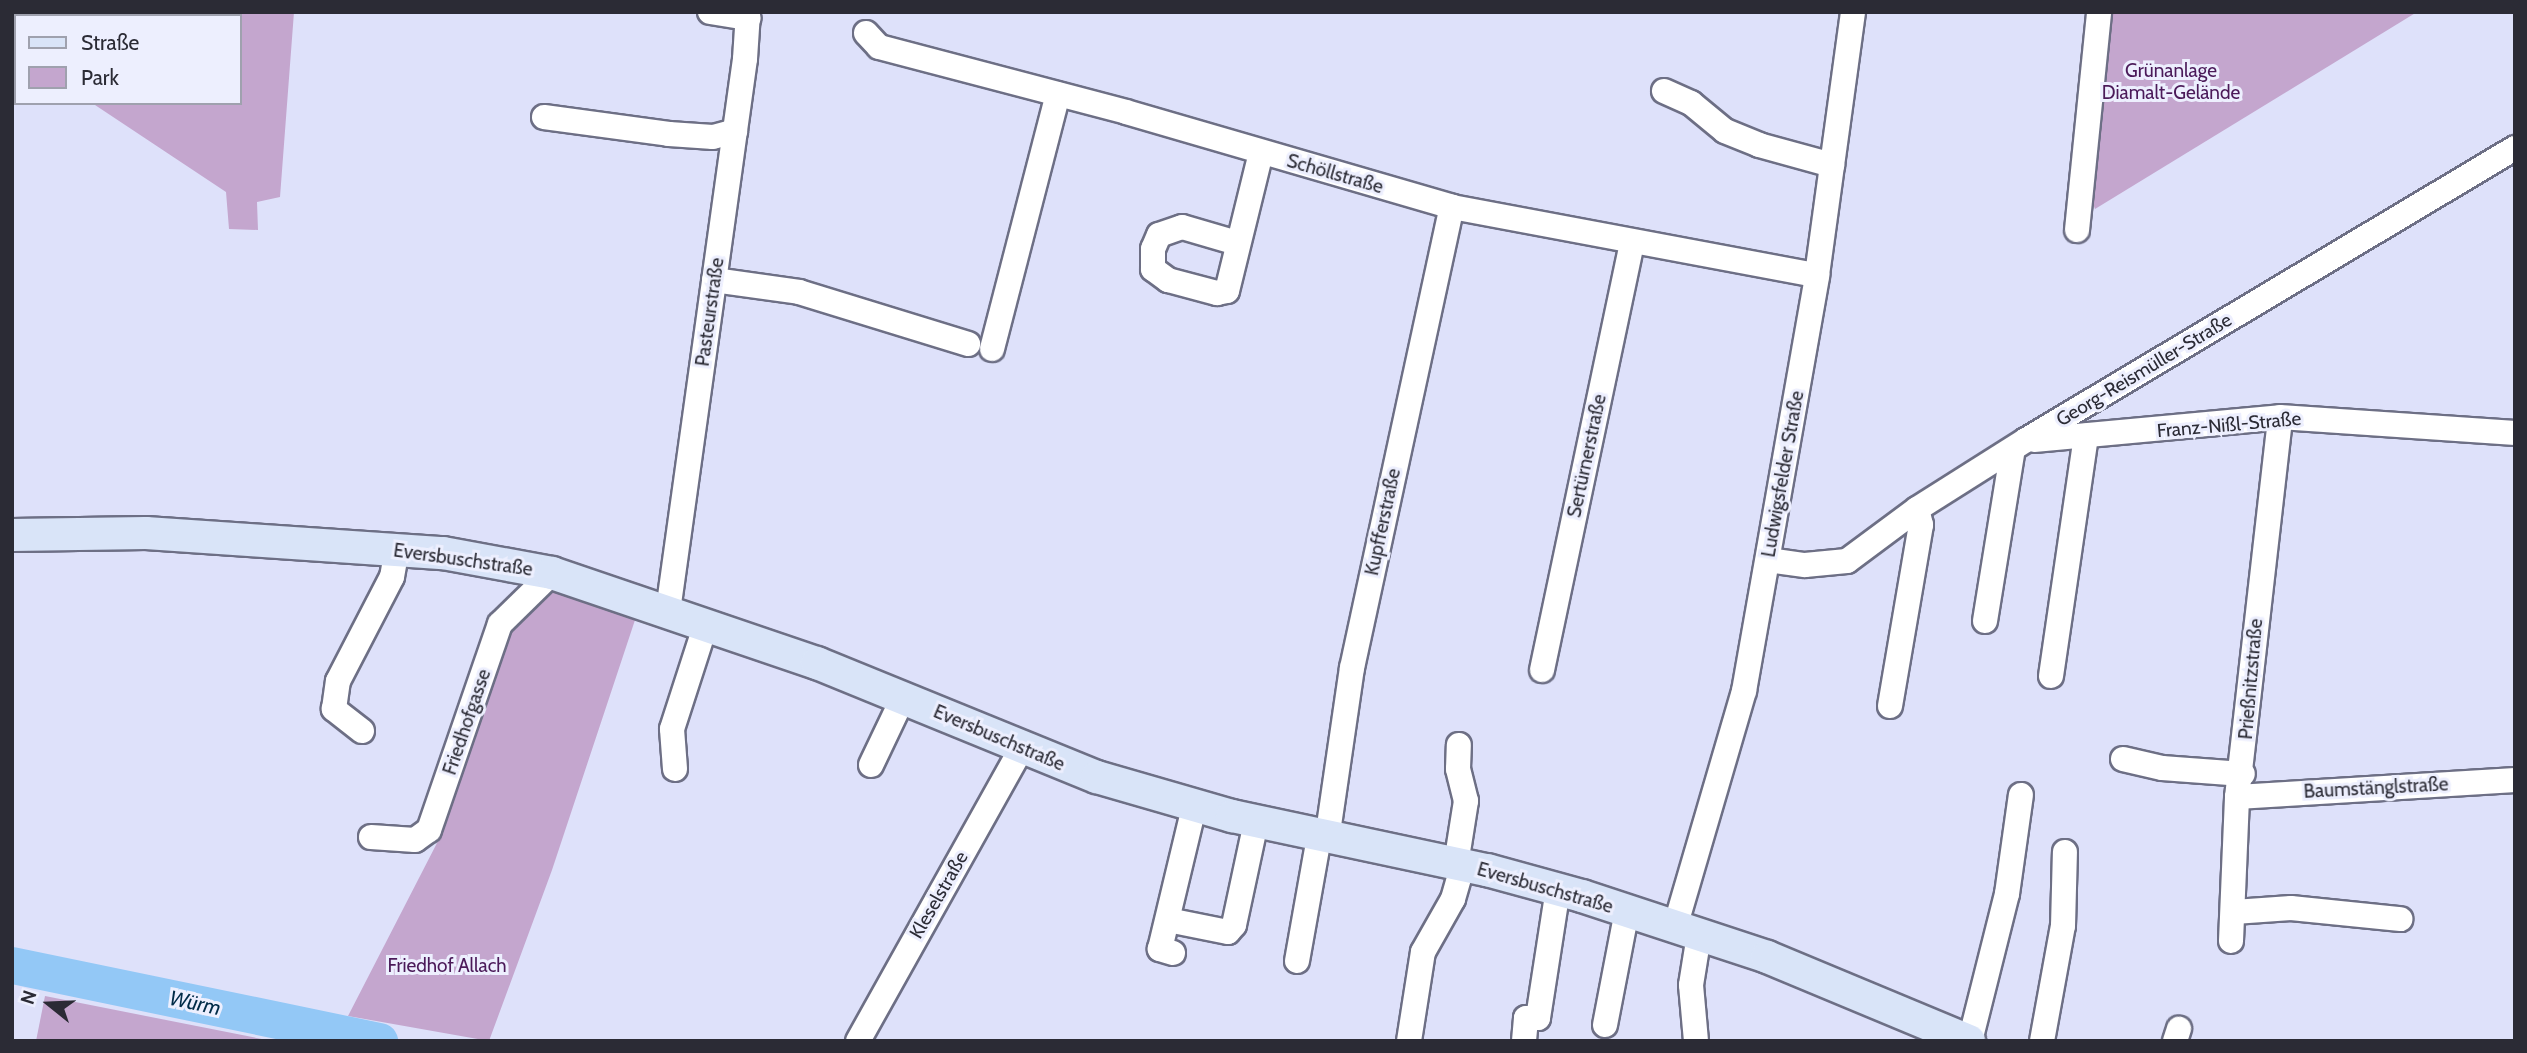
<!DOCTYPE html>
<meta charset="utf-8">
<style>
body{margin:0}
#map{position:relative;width:2527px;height:1053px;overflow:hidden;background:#dee1fa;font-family:Cabin,sans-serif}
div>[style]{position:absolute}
.green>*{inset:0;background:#c4a6ce}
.river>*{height:37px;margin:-18.5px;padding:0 18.5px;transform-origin:18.5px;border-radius:18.5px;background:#93c8f6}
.roads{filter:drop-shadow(2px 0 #6d6f85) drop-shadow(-2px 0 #6d6f85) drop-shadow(0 2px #6d6f85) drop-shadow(0 -2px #6d6f85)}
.minor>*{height:24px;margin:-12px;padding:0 12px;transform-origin:12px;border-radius:12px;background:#fff}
.major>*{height:32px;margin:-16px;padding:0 16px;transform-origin:16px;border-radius:16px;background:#d9e4f8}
span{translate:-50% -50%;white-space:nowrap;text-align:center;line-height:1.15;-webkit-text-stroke:6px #edeffe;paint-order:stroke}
.park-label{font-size:19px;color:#4b1a59}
.street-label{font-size:19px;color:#2b2b35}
.water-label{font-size:21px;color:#012b48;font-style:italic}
.frame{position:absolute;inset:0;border:14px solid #2b2b35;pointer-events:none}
.legend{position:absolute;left:14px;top:14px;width:228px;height:91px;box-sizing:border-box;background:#edeffe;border:2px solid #9fa1ae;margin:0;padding:9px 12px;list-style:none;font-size:21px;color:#2b2b35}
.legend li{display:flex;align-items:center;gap:14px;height:35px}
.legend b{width:35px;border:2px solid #9fa1ae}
.north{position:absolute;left:14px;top:969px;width:70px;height:70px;-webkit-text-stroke:5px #edeffe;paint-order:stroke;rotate:288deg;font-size:19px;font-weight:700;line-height:28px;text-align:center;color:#2b2b35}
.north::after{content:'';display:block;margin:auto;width:24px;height:32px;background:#2b2b35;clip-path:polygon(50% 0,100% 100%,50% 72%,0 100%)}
</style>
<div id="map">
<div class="green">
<i style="clip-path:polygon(30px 12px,294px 12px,280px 197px,257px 202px,258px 230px,229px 229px,226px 192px,92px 103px,240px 103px,240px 16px)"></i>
<i style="clip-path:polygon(2108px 12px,2417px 12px,2095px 209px,2091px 198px)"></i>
<i style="clip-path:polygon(556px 590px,636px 617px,552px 870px,489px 1041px,348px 1016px,437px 843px,503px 633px,517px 616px)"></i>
<i style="clip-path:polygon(45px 996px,272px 1041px,36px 1041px)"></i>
</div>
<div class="river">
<i style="left:12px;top:965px;width:375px;rotate:11.7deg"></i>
</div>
<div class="roads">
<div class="minor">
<i style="left:710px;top:12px;width:39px;rotate:9deg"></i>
<i style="left:866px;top:33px;width:19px;rotate:47deg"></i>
<i style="left:879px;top:47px;width:255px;rotate:14.7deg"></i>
<i style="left:1126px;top:112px;width:340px;rotate:16.2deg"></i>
<i style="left:1452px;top:207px;width:371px;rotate:10.6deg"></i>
<i style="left:1664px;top:91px;width:30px;rotate:24deg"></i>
<i style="left:1691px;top:103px;width:44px;rotate:39.5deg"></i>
<i style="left:1725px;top:131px;width:37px;rotate:22deg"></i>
<i style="left:1759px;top:145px;width:76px;rotate:15.3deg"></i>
<i style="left:544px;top:117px;width:126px;rotate:7.7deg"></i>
<i style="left:669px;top:134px;width:44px;rotate:3.9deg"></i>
<i style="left:713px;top:137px;width:23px;rotate:-15deg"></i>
<i style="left:2077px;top:230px;width:219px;rotate:-84.2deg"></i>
<i style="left:1237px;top:243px;width:57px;rotate:-163.8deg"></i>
<i style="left:1182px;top:227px;width:24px;rotate:161deg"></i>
<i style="left:1159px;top:235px;width:15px;rotate:113deg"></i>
<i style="left:1153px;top:249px;width:20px;rotate:90deg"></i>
<i style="left:1153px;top:269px;width:19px;rotate:36deg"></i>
<i style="left:1168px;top:280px;width:51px;rotate:14.9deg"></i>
<i style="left:1217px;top:293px;width:10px;rotate:-11deg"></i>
<i style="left:1227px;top:291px;width:142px;rotate:-76.2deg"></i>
<i style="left:714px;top:280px;width:86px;rotate:8deg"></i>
<i style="left:799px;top:292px;width:177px;rotate:17.1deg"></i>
<i style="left:992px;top:349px;width:263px;rotate:-75.5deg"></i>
<i style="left:2034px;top:440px;width:247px;rotate:-5.3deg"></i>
<i style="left:2280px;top:417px;width:236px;rotate:3.9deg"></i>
<i style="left:1768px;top:560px;width:37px;rotate:8deg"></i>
<i style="left:1805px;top:565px;width:42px;rotate:-5.4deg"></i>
<i style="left:1847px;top:561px;width:87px;rotate:-36.6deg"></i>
<i style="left:1917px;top:509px;width:129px;rotate:-32.3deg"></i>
<i style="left:2026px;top:440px;width:570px;rotate:-30.84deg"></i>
<i style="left:668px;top:611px;width:557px;rotate:-82.06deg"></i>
<i style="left:745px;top:59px;width:47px;rotate:-86.3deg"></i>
<i style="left:1985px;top:621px;width:174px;rotate:-80.8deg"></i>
<i style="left:1542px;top:670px;width:436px;rotate:-78.1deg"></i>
<i style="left:2051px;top:676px;width:243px;rotate:-81.7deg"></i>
<i style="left:1890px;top:706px;width:184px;rotate:-80.3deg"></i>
<i style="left:1921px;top:525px;width:16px;rotate:-104deg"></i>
<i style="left:362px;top:731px;width:36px;rotate:-142deg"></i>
<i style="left:334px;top:709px;width:28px;rotate:-82deg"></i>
<i style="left:338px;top:681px;width:117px;rotate:-62.6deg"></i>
<i style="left:392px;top:577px;width:27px;rotate:-80deg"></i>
<i style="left:2123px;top:759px;width:40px;rotate:13deg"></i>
<i style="left:2162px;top:768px;width:81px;rotate:4.2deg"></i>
<i style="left:871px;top:765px;width:74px;rotate:-64.5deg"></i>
<i style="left:675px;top:769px;width:40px;rotate:-94.3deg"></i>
<i style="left:672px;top:729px;width:110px;rotate:-72.1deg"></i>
<i style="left:2237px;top:797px;width:279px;rotate:-3.5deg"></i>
<i style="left:371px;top:837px;width:44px;rotate:3.9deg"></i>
<i style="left:415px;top:840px;width:17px;rotate:-36deg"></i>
<i style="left:429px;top:830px;width:218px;rotate:-71deg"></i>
<i style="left:500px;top:624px;width:73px;rotate:-44.4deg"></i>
<i style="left:1327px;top:839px;width:173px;rotate:-81.7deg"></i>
<i style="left:1352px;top:668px;width:472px;rotate:-77.8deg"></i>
<i style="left:1456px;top:864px;width:64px;rotate:-81deg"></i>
<i style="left:1466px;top:801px;width:33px;rotate:-104deg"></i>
<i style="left:1458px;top:769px;width:24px;rotate:-88deg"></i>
<i style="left:2234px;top:912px;width:57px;rotate:-4deg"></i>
<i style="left:2291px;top:908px;width:110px;rotate:5.8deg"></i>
<i style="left:1168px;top:920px;width:61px;rotate:11.3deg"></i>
<i style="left:1228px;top:932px;width:9px;rotate:-49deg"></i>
<i style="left:1234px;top:925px;width:105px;rotate:-77.9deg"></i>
<i style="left:1675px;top:927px;width:246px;rotate:-73.7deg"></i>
<i style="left:1744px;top:691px;width:422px;rotate:-80deg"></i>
<i style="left:1817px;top:275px;width:265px;rotate:-82.2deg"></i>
<i style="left:2231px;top:941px;width:144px;rotate:-87.6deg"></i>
<i style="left:2237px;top:797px;width:382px;rotate:-83.5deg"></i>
<i style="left:1173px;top:953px;width:14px;rotate:-163deg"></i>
<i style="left:1160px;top:949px;width:146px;rotate:-76.5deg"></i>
<i style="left:1297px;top:961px;width:126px;rotate:-79.9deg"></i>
<i style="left:1605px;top:1025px;width:116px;rotate:-79.1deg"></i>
<i style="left:858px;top:1041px;width:334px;rotate:-60.8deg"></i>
<i style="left:1409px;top:1041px;width:90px;rotate:-81.1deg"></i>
<i style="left:1423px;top:952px;width:61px;rotate:-60.5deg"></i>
<i style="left:1453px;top:899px;width:35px;rotate:-74deg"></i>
<i style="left:1524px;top:1041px;width:23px;rotate:-85deg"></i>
<i style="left:1526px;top:1018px;width:12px"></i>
<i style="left:1538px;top:1018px;width:131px;rotate:-81.2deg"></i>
<i style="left:1696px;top:1041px;width:56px;rotate:-95.1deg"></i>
<i style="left:1691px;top:985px;width:51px;rotate:-80.9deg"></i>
<i style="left:1970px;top:1041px;width:152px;rotate:-75.9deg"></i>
<i style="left:2007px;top:894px;width:100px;rotate:-82deg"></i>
<i style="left:2042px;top:1041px;width:117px;rotate:-79.7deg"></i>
<i style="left:2063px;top:926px;width:74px;rotate:-88.5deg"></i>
<i style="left:2175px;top:1041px;width:13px;rotate:-72deg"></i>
</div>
<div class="major">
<i style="left:12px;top:535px;width:134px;rotate:-0.9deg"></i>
<i style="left:146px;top:533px;width:298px;rotate:3.9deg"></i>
<i style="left:443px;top:553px;width:111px;rotate:10.4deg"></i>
<i style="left:552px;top:573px;width:280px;rotate:18.8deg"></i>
<i style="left:817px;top:663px;width:302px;rotate:22.2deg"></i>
<i style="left:1097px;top:777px;width:141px;rotate:16.1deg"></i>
<i style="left:1232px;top:816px;width:261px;rotate:12deg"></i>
<i style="left:1487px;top:870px;width:98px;rotate:15.3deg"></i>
<i style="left:1582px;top:896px;width:195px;rotate:18.2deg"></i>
<i style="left:1767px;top:957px;width:219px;rotate:22.6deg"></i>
</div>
</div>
<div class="park-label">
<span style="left:2171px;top:82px">Grünanlage<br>Diamalt-Gelände</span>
<span style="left:447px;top:966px">Friedhof Allach</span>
</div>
<div class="street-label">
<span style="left:1335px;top:174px;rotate:16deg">Schöllstraße</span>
<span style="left:710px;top:312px;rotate:-82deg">Pasteurstraße</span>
<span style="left:2144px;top:370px;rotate:-31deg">Georg-Reismüller-Straße</span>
<span style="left:2229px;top:425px;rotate:-5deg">Franz-Nißl-Straße</span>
<span style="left:1587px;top:456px;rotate:-78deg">Sertürnerstraße</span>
<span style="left:1783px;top:474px;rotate:-80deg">Ludwigsfelder Straße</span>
<span style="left:1383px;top:522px;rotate:-78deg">Kupfferstraße</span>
<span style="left:463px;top:560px;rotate:8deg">Eversbuschstraße</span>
<span style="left:2251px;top:679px;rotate:-85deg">Prießnitzstraße</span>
<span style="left:467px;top:722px;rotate:-71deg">Friedhofgasse</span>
<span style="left:999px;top:738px;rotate:23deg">Eversbuschstraße</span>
<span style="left:2376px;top:788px;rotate:-3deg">Baumstänglstraße</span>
<span style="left:1545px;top:888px;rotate:16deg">Eversbuschstraße</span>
<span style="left:939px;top:895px;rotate:-60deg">Kleselstraße</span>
</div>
<div class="water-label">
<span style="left:195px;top:1003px;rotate:12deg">Würm</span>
</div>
<div class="frame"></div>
<ul class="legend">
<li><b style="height:9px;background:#d9e4f8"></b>Straße</li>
<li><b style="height:19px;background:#c4a6ce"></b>Park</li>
</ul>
<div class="north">N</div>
</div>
